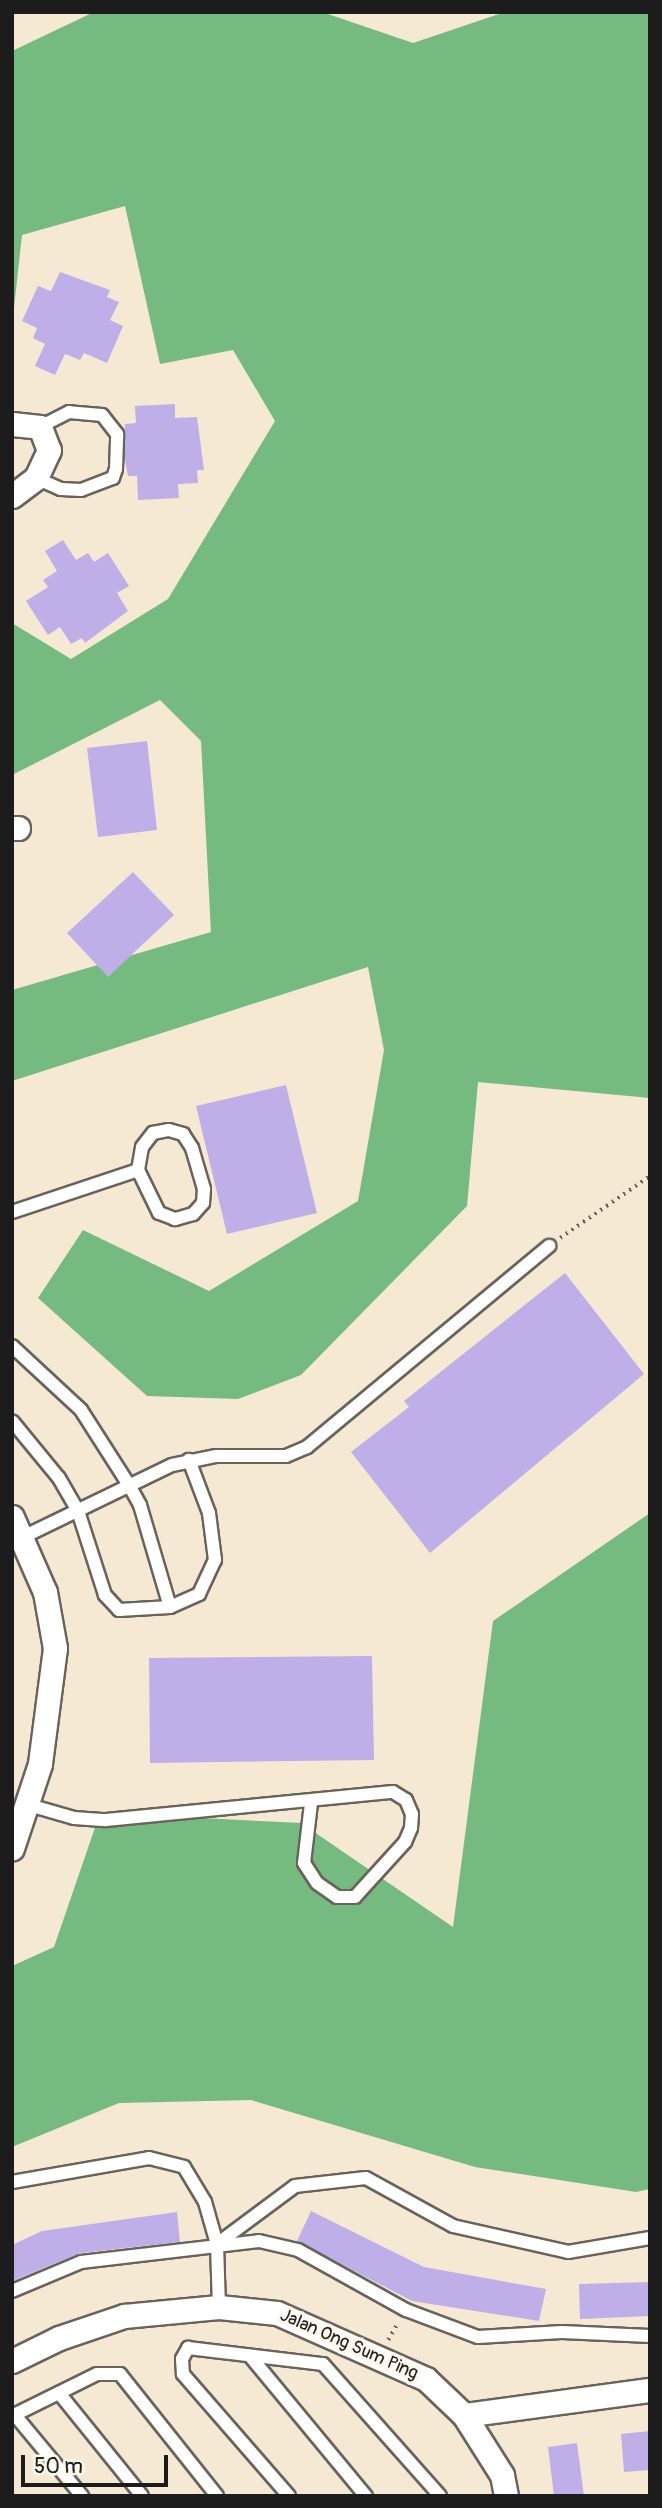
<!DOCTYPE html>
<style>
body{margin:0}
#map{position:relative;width:662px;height:2508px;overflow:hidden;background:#f6e9d4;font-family:Pangolin,sans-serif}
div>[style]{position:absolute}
.forest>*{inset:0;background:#75ba7e}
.building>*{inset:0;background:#beafe8}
.path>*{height:3.5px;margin-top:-1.75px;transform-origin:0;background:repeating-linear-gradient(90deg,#68645c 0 2px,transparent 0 7px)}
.roads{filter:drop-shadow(2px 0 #68645c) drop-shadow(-2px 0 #68645c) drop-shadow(0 2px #68645c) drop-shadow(0 -2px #68645c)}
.service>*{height:12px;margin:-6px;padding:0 6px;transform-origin:6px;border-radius:6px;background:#fff}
.minor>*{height:23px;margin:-11.5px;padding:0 11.5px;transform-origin:11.5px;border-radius:11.5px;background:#fff}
span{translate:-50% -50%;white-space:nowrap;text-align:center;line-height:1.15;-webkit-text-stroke:7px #fbf7ec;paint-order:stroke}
.street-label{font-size:18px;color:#1c1c1c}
.frame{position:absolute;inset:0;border:14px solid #1c1c1c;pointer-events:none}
.scale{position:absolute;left:21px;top:2455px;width:147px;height:32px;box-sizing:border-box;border:4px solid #1c1c1c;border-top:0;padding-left:9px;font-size:21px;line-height:24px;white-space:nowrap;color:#1c1c1c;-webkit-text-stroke:5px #fbf7ec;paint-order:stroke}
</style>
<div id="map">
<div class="forest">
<i style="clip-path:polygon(94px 12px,322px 12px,413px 43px,505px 12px,650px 12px,650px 1098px,478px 1082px,467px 1206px,301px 1375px,238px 1399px,147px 1396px,38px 1298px,83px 1230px,209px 1291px,358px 1201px,384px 1050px,368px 967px,12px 1081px,12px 990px,211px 932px,201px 741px,160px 700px,12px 775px,12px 623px,71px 659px,168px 599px,275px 421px,233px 350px,160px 364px,125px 206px,22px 235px,12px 326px,12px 51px)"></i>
<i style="clip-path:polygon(650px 1513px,650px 2189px,636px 2192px,475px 2167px,251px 2100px,119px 2103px,12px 2147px,12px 1966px,54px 1947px,100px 1813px,301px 1823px,453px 1927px,493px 1621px)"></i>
</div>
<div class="building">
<i style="clip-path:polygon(60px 272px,110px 290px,107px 297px,119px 302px,110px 320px,123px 326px,107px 363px,84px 353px,80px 360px,65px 354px,55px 375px,35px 366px,45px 344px,33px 338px,37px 328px,22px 321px,38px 286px,51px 291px)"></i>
<i style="clip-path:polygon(175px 404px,175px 418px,197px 417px,204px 470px,197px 470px,198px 483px,178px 484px,179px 498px,138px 500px,137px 476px,128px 476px,125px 460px,125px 424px,136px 423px,135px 406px)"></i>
<i style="clip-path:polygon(63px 540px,76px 560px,88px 553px,94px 562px,108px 553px,129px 586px,117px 593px,128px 611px,85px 643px,82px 638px,71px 644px,60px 627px,48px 635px,26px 601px,48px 587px,43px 580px,57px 571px,45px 551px)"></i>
<i style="clip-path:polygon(147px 741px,157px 830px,98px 837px,87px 748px)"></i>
<i style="clip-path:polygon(133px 872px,174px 915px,108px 977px,67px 933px)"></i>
<i style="clip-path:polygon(286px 1085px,317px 1213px,227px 1234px,196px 1106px)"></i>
<i style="clip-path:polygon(565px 1273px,644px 1374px,430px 1553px,351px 1452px,409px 1407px,404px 1401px)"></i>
<i style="clip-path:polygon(372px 1656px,374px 1760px,150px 1763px,149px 1658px)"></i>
<i style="clip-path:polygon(311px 2211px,424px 2267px,546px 2289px,539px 2321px,412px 2301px,297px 2241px)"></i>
<i style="clip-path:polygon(177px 2212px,180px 2242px,80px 2253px,12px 2281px,12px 2245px,42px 2231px)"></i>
<i style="clip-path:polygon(650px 2282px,650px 2316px,580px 2319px,579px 2284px)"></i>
<i style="clip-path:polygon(650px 2431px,650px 2470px,624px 2472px,621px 2434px)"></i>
<i style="clip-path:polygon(577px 2443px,584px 2496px,554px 2496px,548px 2447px)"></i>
</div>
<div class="path">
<i style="left:560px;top:1238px;width:109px;rotate:-34.6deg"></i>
<i style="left:388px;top:2340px;width:20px;rotate:-60deg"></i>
</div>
<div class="roads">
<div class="service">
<i style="left:36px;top:478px;width:27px;rotate:24deg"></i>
<i style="left:61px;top:489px;width:20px;rotate:3deg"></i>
<i style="left:81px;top:490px;width:34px;rotate:-21deg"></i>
<i style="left:113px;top:478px;width:9px;rotate:-72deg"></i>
<i style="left:116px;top:469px;width:35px;rotate:-88deg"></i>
<i style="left:117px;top:434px;width:24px;rotate:-128deg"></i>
<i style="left:102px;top:415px;width:33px;rotate:-175deg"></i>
<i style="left:69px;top:412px;width:33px;rotate:153deg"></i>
<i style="left:169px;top:1130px;width:15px;rotate:16deg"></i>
<i style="left:183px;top:1134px;width:17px;rotate:57deg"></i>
<i style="left:192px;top:1148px;width:43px;rotate:73.7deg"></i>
<i style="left:204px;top:1189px;width:14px;rotate:94deg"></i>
<i style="left:203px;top:1203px;width:15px;rotate:132deg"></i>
<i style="left:193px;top:1214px;width:19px;rotate:164deg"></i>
<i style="left:175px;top:1219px;width:17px;rotate:-159deg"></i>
<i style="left:159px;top:1213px;width:48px;rotate:-116deg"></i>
<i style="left:138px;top:1170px;width:23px;rotate:-80deg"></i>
<i style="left:142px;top:1147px;width:18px;rotate:-52deg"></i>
<i style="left:153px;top:1133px;width:16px;rotate:-11deg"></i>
<i style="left:12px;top:1212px;width:133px;rotate:-18.4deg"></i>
<i style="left:12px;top:1346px;width:94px;rotate:42.8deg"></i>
<i style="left:81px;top:1410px;width:89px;rotate:57.4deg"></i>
<i style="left:129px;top:1485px;width:23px;rotate:61deg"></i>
<i style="left:140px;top:1505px;width:106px;rotate:73.6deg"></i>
<i style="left:170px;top:1607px;width:51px;rotate:176.6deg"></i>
<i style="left:119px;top:1610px;width:21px;rotate:-133deg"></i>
<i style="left:105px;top:1595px;width:88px;rotate:-107.8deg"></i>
<i style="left:78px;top:1511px;width:39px;rotate:-120deg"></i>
<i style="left:58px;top:1477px;width:72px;rotate:-129.4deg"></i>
<i style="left:23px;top:1537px;width:165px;rotate:-25.8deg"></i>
<i style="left:172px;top:1465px;width:45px;rotate:-11.6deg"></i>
<i style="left:216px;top:1456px;width:70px"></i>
<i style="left:286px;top:1456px;width:23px;rotate:-23deg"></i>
<i style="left:307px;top:1447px;width:315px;rotate:-39.7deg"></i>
<i style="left:170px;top:1607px;width:32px;rotate:-24deg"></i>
<i style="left:199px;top:1594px;width:38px;rotate:-65deg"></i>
<i style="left:215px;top:1560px;width:47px;rotate:-97.3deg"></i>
<i style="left:209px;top:1513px;width:57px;rotate:-110.7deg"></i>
<i style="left:29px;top:1805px;width:47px;rotate:16.1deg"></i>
<i style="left:74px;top:1818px;width:32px;rotate:4deg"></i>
<i style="left:106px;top:1820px;width:288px;rotate:-5.6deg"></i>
<i style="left:393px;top:1792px;width:15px;rotate:32deg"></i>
<i style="left:406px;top:1800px;width:15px;rotate:67deg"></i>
<i style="left:412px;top:1814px;width:14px;rotate:94deg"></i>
<i style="left:411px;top:1828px;width:15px;rotate:113deg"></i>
<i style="left:405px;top:1842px;width:74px;rotate:132.3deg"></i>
<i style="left:355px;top:1897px;width:18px;rotate:180deg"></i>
<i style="left:337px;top:1897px;width:24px;rotate:-145deg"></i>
<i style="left:317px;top:1883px;width:24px;rotate:-123deg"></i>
<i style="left:304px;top:1863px;width:60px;rotate:-83.3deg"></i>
<i style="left:12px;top:2182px;width:139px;rotate:-9.9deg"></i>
<i style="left:149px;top:2158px;width:36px;rotate:14deg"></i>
<i style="left:184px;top:2167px;width:41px;rotate:59deg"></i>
<i style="left:205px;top:2202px;width:44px;rotate:74.1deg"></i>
<i style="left:217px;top:2244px;width:63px;rotate:88.2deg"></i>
<i style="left:217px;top:2244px;width:97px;rotate:-36.6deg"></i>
<i style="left:295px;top:2186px;width:71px;rotate:-6.4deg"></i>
<i style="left:366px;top:2178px;width:99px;rotate:28.9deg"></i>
<i style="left:453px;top:2226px;width:118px;rotate:12.7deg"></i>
<i style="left:568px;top:2252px;width:83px;rotate:-9.7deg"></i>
<i style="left:12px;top:2291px;width:75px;rotate:-22.8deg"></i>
<i style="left:81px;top:2262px;width:179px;rotate:-6.7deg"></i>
<i style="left:259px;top:2241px;width:40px;rotate:13deg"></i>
<i style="left:298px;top:2250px;width:124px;rotate:29.1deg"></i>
<i style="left:406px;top:2310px;width:77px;rotate:20.6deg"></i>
<i style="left:478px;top:2337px;width:84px;rotate:-3.4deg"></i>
<i style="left:562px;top:2332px;width:88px;rotate:2.6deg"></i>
<i style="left:250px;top:2356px;width:182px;rotate:50.4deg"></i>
<i style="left:59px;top:2393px;width:132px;rotate:51.1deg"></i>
<i style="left:14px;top:2414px;width:107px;rotate:50.3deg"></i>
<i style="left:12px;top:2416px;width:95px;rotate:-26.3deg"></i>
<i style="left:97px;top:2374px;width:23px"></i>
<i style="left:120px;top:2374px;width:156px;rotate:51.5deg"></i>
<i style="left:289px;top:2496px;width:162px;rotate:-131deg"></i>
<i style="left:183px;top:2374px;width:15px;rotate:-94deg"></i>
<i style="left:182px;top:2359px;width:13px;rotate:-61deg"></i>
<i style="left:188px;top:2348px;width:136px;rotate:6.8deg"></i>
<i style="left:323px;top:2364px;width:176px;rotate:48.4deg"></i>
</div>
<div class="minor">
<i style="left:12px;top:424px;width:28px;rotate:6deg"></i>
<i style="left:40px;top:427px;width:25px;rotate:69deg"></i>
<i style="left:49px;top:450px;width:31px;rotate:115deg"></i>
<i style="left:36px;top:478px;width:30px;rotate:143deg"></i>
<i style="left:12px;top:828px;width:6px"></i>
<i style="left:12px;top:1517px;width:82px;rotate:66.3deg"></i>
<i style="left:45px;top:1592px;width:57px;rotate:79.9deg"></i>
<i style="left:55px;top:1648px;width:117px;rotate:97.4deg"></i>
<i style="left:40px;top:1764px;width:89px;rotate:108.4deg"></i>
<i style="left:12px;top:2361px;width:52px;rotate:-26.1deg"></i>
<i style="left:59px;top:2338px;width:69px;rotate:-18.7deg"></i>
<i style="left:124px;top:2316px;width:95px;rotate:-5.4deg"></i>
<i style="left:219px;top:2307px;width:58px;rotate:5.9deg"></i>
<i style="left:277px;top:2313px;width:163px;rotate:23.9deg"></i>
<i style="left:426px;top:2379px;width:52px;rotate:43.5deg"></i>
<i style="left:464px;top:2415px;width:71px;rotate:57.7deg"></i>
<i style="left:502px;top:2475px;width:21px;rotate:79deg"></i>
<i style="left:464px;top:2415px;width:188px;rotate:-7.7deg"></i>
</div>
</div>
<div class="street-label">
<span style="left:349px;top:2345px;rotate:24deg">Jalan Ong Sum Ping</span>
</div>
<div class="frame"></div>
<div class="scale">50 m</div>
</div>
